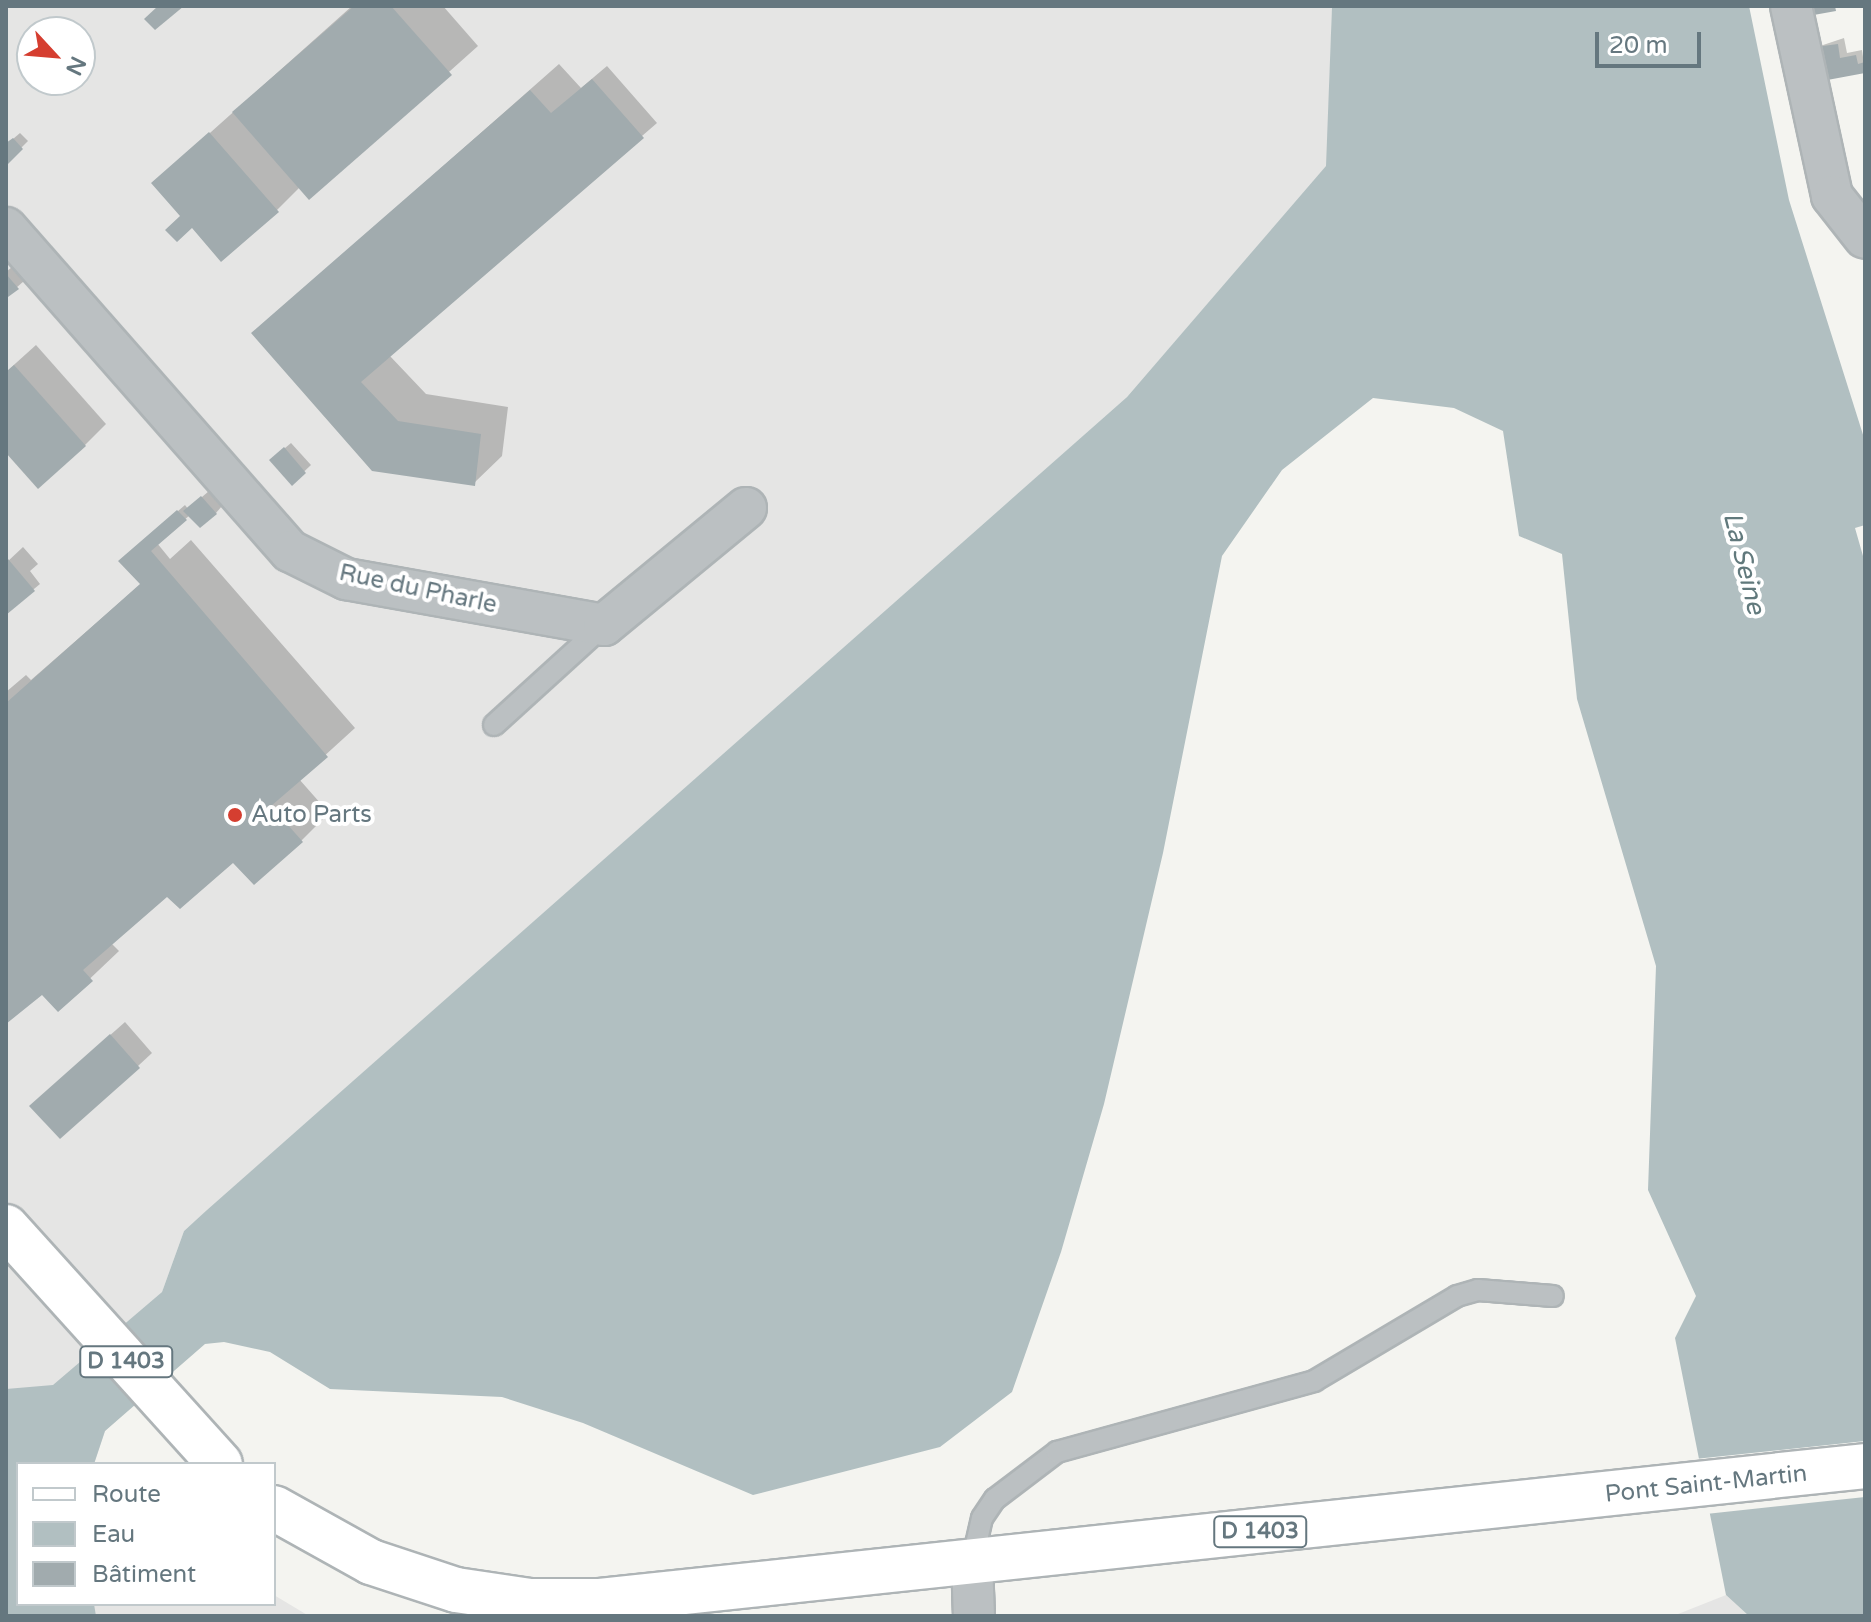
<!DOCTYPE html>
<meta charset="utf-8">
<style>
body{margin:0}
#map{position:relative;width:1871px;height:1622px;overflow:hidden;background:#f4f4f0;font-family:"Varela Round",sans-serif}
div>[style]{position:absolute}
.built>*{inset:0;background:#e5e5e4}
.water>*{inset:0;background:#b1bfc1}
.pier>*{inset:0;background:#f4f4f0}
.shadow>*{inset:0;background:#0003}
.building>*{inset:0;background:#a1abae}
.roads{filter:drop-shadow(2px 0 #aeb4b6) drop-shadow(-2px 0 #aeb4b6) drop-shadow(0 2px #aeb4b6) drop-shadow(0 -2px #aeb4b6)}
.lane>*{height:20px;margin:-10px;padding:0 10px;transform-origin:10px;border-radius:10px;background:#bbc0c2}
.street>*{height:40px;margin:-20px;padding:0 20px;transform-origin:20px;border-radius:20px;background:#bbc0c2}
.primary>*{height:44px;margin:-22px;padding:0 22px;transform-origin:22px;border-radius:22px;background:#fff}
.dots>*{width:22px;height:22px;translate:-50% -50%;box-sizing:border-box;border:4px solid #fff;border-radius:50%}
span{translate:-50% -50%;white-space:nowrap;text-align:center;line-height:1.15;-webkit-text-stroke:8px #fff;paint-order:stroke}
.shield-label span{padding:2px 6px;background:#fff;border:2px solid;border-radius:6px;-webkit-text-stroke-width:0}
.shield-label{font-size:22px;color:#65777f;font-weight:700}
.street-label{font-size:24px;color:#65777f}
.poi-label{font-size:24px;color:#65777f}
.left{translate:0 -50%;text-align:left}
.water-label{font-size:26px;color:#61797c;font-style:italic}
.frame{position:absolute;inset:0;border:8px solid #65777f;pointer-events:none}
.legend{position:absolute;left:16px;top:1462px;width:260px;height:144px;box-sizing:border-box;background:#fff;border:2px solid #c1c9cc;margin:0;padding:10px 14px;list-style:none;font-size:24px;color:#65777f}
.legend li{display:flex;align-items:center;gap:16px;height:40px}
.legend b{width:40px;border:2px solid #c1c9cc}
.north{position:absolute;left:16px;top:16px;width:80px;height:80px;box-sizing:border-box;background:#fff;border:2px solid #c1c9cc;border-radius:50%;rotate:116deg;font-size:22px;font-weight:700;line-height:32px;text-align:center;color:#65777f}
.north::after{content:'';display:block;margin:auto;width:28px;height:36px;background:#d53e30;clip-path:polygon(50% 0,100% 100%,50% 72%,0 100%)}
.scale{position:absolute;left:1595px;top:32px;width:106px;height:36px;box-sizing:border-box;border:4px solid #65777f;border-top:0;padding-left:10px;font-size:24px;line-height:28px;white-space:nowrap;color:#65777f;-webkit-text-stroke:6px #fff;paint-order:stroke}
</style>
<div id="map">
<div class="built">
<i style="clip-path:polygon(evenodd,6px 6px,1332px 6px,1327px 166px,1127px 397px,184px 1231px,162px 1292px,74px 1368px,118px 1419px,105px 1431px,94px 1464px,18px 1464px,18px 1604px,274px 1604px,274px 1595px,309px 1616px,6px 1616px,6px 6px,32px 32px,80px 32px,80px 80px,32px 80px,32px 32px)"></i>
<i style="clip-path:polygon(1726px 1595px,1749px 1616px,1673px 1616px)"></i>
</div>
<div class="water">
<i style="clip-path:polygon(1332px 6px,1749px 6px,1789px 200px,1865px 441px,1865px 525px,1855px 528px,1865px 563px,1865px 1616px,1749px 1616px,1726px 1595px,1675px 1338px,1696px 1296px,1648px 1190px,1656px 966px,1577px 699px,1562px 554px,1519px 536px,1503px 431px,1454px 408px,1373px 398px,1282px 470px,1222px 556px,1163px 853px,1104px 1104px,1061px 1252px,1012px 1392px,940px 1447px,753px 1495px,583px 1423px,502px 1397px,330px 1389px,270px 1352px,224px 1342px,205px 1344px,105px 1431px,94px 1464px,18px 1464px,18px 1604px,94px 1604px,96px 1616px,6px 1616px,6px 1389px,53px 1385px,162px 1292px,184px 1231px,207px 1210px,1127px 397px,1326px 166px)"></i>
</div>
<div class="pier">
<i style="clip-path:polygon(1865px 1441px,1865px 1497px,1706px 1514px,1695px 1459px)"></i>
</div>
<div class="shadow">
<i style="clip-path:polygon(352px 6px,443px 6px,478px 46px,309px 197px,300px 187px,277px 210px,183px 215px,154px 183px)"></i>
<i style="clip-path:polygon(1844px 38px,1847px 53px,1862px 50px,1865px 71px,1817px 47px)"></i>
<i style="clip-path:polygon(559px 64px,581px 88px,607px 66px,657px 123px,389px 355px,426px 394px,508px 407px,502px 456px,474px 483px,254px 333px)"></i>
<i style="clip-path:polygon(20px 133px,28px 141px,7px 162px,6px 145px)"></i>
<i style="clip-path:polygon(12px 267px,24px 281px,8px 295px,6px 272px)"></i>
<i style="clip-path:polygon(36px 345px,106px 424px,85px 445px,6px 450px,6px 372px)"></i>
<i style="clip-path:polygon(291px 443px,311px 465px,292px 483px,278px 454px)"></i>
<i style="clip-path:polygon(209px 491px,222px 506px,216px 513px,190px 515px,157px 543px,170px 559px,191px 540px,355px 728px,299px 779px,329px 813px,301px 841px,234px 860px,168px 894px,111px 943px,119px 951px,58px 1009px,43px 992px,6px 1020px,6px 692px,26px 675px,31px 680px,142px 583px,127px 555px,185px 505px,188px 509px)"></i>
<i style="clip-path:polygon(23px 547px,38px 564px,30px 571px,40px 584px,6px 612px,6px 563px)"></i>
<i style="clip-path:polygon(125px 1022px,152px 1053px,138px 1066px,46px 1092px)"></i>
</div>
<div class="building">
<i style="clip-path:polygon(158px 6px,184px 6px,155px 30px,144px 19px)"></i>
<i style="clip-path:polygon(354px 6px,391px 6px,452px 75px,309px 200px,232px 112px)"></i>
<i style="clip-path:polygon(1806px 6px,1835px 6px,1836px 11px,1808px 16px)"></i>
<i style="clip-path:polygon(1838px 44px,1840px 58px,1856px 55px,1858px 64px,1865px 62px,1865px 73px,1822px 81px,1815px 47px)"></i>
<i style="clip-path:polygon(592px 79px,644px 138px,361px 382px,398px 421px,481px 434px,475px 486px,372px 471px,251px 333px,530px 90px,551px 113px)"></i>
<i style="clip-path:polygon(209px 132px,279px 212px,221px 262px,192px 228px,177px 242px,165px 230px,180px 216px,151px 183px)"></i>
<i style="clip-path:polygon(13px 138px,23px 149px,6px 166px,6px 143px)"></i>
<i style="clip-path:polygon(6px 274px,19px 289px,8px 297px,6px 296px)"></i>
<i style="clip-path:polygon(14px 365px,86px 446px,38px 489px,6px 453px,6px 372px)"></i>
<i style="clip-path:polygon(284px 447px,306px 473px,292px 486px,269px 460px)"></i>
<i style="clip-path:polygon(201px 496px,217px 514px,200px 528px,183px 511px)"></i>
<i style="clip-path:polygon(177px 510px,187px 520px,151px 551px,328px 757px,271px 806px,303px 842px,254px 885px,233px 863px,180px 909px,167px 897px,83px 970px,93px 981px,58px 1012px,42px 995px,6px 1024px,6px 703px,140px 584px,118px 561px)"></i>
<i style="clip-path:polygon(8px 559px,35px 591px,6px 615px,6px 560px)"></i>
<i style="clip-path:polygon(110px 1034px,140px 1068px,60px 1139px,29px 1106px)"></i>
</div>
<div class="roads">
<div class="lane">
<i style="left:494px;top:725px;width:149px;rotate:-42.3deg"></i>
<i style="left:972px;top:1562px;width:45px;rotate:-77.2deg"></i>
<i style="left:982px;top:1518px;width:23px;rotate:-56deg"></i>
<i style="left:995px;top:1499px;width:78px;rotate:-37.2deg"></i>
<i style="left:1057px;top:1452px;width:267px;rotate:-15.4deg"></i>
<i style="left:1314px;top:1381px;width:166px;rotate:-30.7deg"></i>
<i style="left:1457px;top:1296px;width:22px;rotate:-16deg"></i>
<i style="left:1478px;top:1290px;width:75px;rotate:4.6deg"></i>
</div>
<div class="street">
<i style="left:1791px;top:6px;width:194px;rotate:77.8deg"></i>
<i style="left:1832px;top:196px;width:53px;rotate:51.8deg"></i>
<i style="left:6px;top:228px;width:430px;rotate:48.7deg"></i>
<i style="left:290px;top:551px;width:63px;rotate:26.6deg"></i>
<i style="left:346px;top:579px;width:262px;rotate:10.1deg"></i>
<i style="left:604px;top:625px;width:184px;rotate:-39.5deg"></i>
<i style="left:972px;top:1562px;width:54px;rotate:87.9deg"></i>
</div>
<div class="primary">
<i style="left:6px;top:1227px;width:319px;rotate:47.9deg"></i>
<i style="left:274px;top:1508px;width:111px;rotate:29.1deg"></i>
<i style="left:371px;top:1562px;width:89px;rotate:18.2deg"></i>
<i style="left:456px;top:1590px;width:75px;rotate:8.5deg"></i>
<i style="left:530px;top:1601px;width:70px"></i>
<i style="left:600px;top:1601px;width:1272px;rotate:-6.09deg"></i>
</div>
</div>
<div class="dots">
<i style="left:235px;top:815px;background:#d53e30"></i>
</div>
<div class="shield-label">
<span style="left:126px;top:1362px">D 1403</span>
<span style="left:1260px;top:1532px">D 1403</span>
</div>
<div class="street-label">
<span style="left:418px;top:589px;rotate:12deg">Rue du Pharle</span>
<span style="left:1706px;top:1484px;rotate:-6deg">Pont Saint-Martin</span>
</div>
<div class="poi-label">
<span class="left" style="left:251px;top:815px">Auto Parts</span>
</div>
<div class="water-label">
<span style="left:1744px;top:563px;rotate:76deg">La Seine</span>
</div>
<div class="frame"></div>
<ul class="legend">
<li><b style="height:10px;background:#fff"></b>Route</li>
<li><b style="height:22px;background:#b1bfc1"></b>Eau</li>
<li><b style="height:22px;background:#a1abae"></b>Bâtiment</li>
</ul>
<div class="north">N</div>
<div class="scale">20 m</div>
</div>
